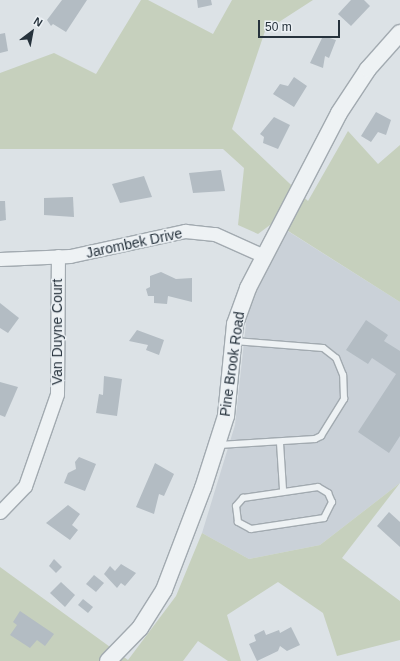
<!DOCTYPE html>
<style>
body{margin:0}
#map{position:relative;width:400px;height:661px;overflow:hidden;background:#dce2e6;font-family:Arial,sans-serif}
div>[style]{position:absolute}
.built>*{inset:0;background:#cad1d8}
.green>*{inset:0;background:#c6d0bd}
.building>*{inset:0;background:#b3bcc3}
.roads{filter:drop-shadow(1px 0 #a2aab0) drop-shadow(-1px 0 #a2aab0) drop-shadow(0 1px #a2aab0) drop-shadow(0 -1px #a2aab0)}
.service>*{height:6px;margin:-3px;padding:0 3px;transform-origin:3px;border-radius:3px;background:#eef2f4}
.minor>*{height:13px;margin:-6.5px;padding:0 6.5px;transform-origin:6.5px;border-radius:6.5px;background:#eef2f4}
.tertiary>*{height:16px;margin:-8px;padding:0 8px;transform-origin:8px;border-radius:8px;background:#eef2f4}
span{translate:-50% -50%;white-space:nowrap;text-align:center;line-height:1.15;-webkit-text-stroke:3px #ebf0f4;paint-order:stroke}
.street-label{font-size:14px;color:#26323c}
.north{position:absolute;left:12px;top:12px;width:40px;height:40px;-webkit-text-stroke:3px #ebf0f4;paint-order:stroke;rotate:32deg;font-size:11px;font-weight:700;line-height:16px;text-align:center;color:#26323c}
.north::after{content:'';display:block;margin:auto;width:14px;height:18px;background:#26323c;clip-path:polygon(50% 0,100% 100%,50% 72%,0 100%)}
.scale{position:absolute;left:258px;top:20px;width:82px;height:18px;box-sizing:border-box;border:2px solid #26323c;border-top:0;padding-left:5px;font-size:12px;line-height:14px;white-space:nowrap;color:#26323c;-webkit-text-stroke:3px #ebf0f4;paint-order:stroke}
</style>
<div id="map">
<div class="built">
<i style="clip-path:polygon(286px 230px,400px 302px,400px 483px,320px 545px,249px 559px,202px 533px,235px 425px,248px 305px)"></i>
</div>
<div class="green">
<i style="clip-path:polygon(141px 0,148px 0,213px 34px,232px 0,313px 0,265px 31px,232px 129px,308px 201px,348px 131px,378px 164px,400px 145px,400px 302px,274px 222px,258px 234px,238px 225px,244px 168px,223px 149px,0 149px,0 73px,54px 53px,96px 74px)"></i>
<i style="clip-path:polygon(400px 483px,342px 558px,400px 601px,400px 640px,337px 656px,323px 613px,278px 582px,227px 615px,241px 661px,228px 661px,198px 641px,183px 661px,0 661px,0 567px,128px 660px,176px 596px,202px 533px,249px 559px,320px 545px)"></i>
</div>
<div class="building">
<i style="clip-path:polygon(62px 0,87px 0,66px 32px,53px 24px,51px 26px,47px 20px)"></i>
<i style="clip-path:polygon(197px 0,211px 0,212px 5px,198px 8px)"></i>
<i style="clip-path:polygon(351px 0,364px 0,370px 6px,351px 26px,338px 14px)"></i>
<i style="clip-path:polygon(5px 33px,8px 51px,0 53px,0 34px)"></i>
<i style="clip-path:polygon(323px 36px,336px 40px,329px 58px,325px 56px,323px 68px,310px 63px)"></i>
<i style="clip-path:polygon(294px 77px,307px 86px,294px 107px,273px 94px,280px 84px,288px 86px)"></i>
<i style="clip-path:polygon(376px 112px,391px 120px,386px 135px,378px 132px,371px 142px,361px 136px)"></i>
<i style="clip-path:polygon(274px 117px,290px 125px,278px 149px,263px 143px,264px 137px,260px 134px)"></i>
<i style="clip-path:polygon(221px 170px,225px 191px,193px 193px,189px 173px)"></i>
<i style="clip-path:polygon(144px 176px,152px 197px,120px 203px,112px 184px)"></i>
<i style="clip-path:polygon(73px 197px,74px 217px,44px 215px,44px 198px)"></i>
<i style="clip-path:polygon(0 201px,5px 201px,6px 220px,0 221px)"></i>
<i style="clip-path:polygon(161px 272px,176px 279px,192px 278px,192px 302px,168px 296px,167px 304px,154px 303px,154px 296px,148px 296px,146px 289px,150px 287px,150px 276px)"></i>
<i style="clip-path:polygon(0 303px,19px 318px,8px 333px,0 328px)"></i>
<i style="clip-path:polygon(366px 320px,388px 335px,384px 341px,400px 351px,400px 436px,389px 453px,358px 432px,396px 374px,372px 358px,368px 364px,346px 350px)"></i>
<i style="clip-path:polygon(137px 330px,164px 340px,159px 355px,146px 350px,148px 345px,129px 341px)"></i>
<i style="clip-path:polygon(104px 376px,122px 379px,117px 416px,96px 413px,99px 394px,103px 395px)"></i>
<i style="clip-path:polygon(0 382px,18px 387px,5px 417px,0 415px)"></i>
<i style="clip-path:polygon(79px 457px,96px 464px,85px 491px,64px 483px,68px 473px,76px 469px,75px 462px)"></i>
<i style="clip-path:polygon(155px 463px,174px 474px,164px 496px,159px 494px,154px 514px,136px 507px)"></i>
<i style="clip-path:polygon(68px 505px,80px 514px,72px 525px,78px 530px,70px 540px,46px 523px)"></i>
<i style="clip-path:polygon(389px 512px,400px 522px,400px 547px,377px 526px)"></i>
<i style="clip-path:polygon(54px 559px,62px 567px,56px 573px,49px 566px)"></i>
<i style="clip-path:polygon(121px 564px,136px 573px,125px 586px,121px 583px,117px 588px,104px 574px,110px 566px,115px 571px)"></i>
<i style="clip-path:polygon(94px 575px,104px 583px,96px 592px,86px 584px)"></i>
<i style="clip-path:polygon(61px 582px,75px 595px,65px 607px,50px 593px)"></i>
<i style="clip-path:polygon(83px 599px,93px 607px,88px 613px,78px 605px)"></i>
<i style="clip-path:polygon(20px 611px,54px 634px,45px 646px,37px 640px,30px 648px,10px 635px,17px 625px,13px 622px)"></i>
<i style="clip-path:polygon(291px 627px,300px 645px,287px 651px,280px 646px,278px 651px,257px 661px,249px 644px,256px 641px,254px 635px,264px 630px,266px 635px,279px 630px,280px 633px)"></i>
</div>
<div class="roads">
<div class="service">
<i style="left:280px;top:443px;width:47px;rotate:86.3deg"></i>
<i style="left:219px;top:445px;width:96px;rotate:-3.6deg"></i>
<i style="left:315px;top:439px;width:7px;rotate:-27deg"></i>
<i style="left:321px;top:436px;width:44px;rotate:-58.1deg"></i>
<i style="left:344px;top:399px;width:24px;rotate:-92deg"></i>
<i style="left:343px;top:375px;width:18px;rotate:-112deg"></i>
<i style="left:336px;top:358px;width:16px;rotate:-142deg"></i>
<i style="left:323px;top:348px;width:89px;rotate:-175.5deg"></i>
<i style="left:318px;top:487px;width:12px;rotate:31deg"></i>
<i style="left:328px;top:493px;width:10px;rotate:66deg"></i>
<i style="left:332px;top:502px;width:18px;rotate:117deg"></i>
<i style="left:324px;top:518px;width:74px;rotate:171.4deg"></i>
<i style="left:251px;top:529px;width:15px;rotate:-152deg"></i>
<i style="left:238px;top:522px;width:16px;rotate:-97deg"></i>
<i style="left:236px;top:506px;width:11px;rotate:-49deg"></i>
<i style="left:243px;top:498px;width:76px;rotate:-8.3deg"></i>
</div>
<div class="minor">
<i style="left:0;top:259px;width:70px;rotate:-2.5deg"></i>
<i style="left:70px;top:256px;width:118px;rotate:-12.3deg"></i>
<i style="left:185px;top:231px;width:30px;rotate:6deg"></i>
<i style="left:215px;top:234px;width:54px;rotate:24.2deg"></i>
<i style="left:0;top:512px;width:36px;rotate:-46deg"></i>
<i style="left:25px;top:486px;width:97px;rotate:-70.8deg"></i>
<i style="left:57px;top:394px;width:138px;rotate:-89.6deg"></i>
</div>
<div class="tertiary">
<i style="left:108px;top:661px;width:46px;rotate:-45.9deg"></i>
<i style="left:140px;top:628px;width:45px;rotate:-57.7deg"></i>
<i style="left:164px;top:590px;width:109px;rotate:-69.1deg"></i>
<i style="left:203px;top:488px;width:76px;rotate:-72.3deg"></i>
<i style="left:226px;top:416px;width:92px;rotate:-84.4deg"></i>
<i style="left:235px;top:324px;width:38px;rotate:-70deg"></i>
<i style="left:248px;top:288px;width:197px;rotate:-62.5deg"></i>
<i style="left:339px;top:113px;width:53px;rotate:-56.6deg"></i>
<i style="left:368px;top:69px;width:48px;rotate:-48.4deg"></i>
</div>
</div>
<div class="street-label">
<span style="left:134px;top:243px;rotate:-12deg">Jarombek Drive</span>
<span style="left:57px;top:332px;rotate:-90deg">Van Duyne Court</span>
<span style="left:232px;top:364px;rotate:-82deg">Pine Brook Road</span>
</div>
<div class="north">N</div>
<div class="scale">50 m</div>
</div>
